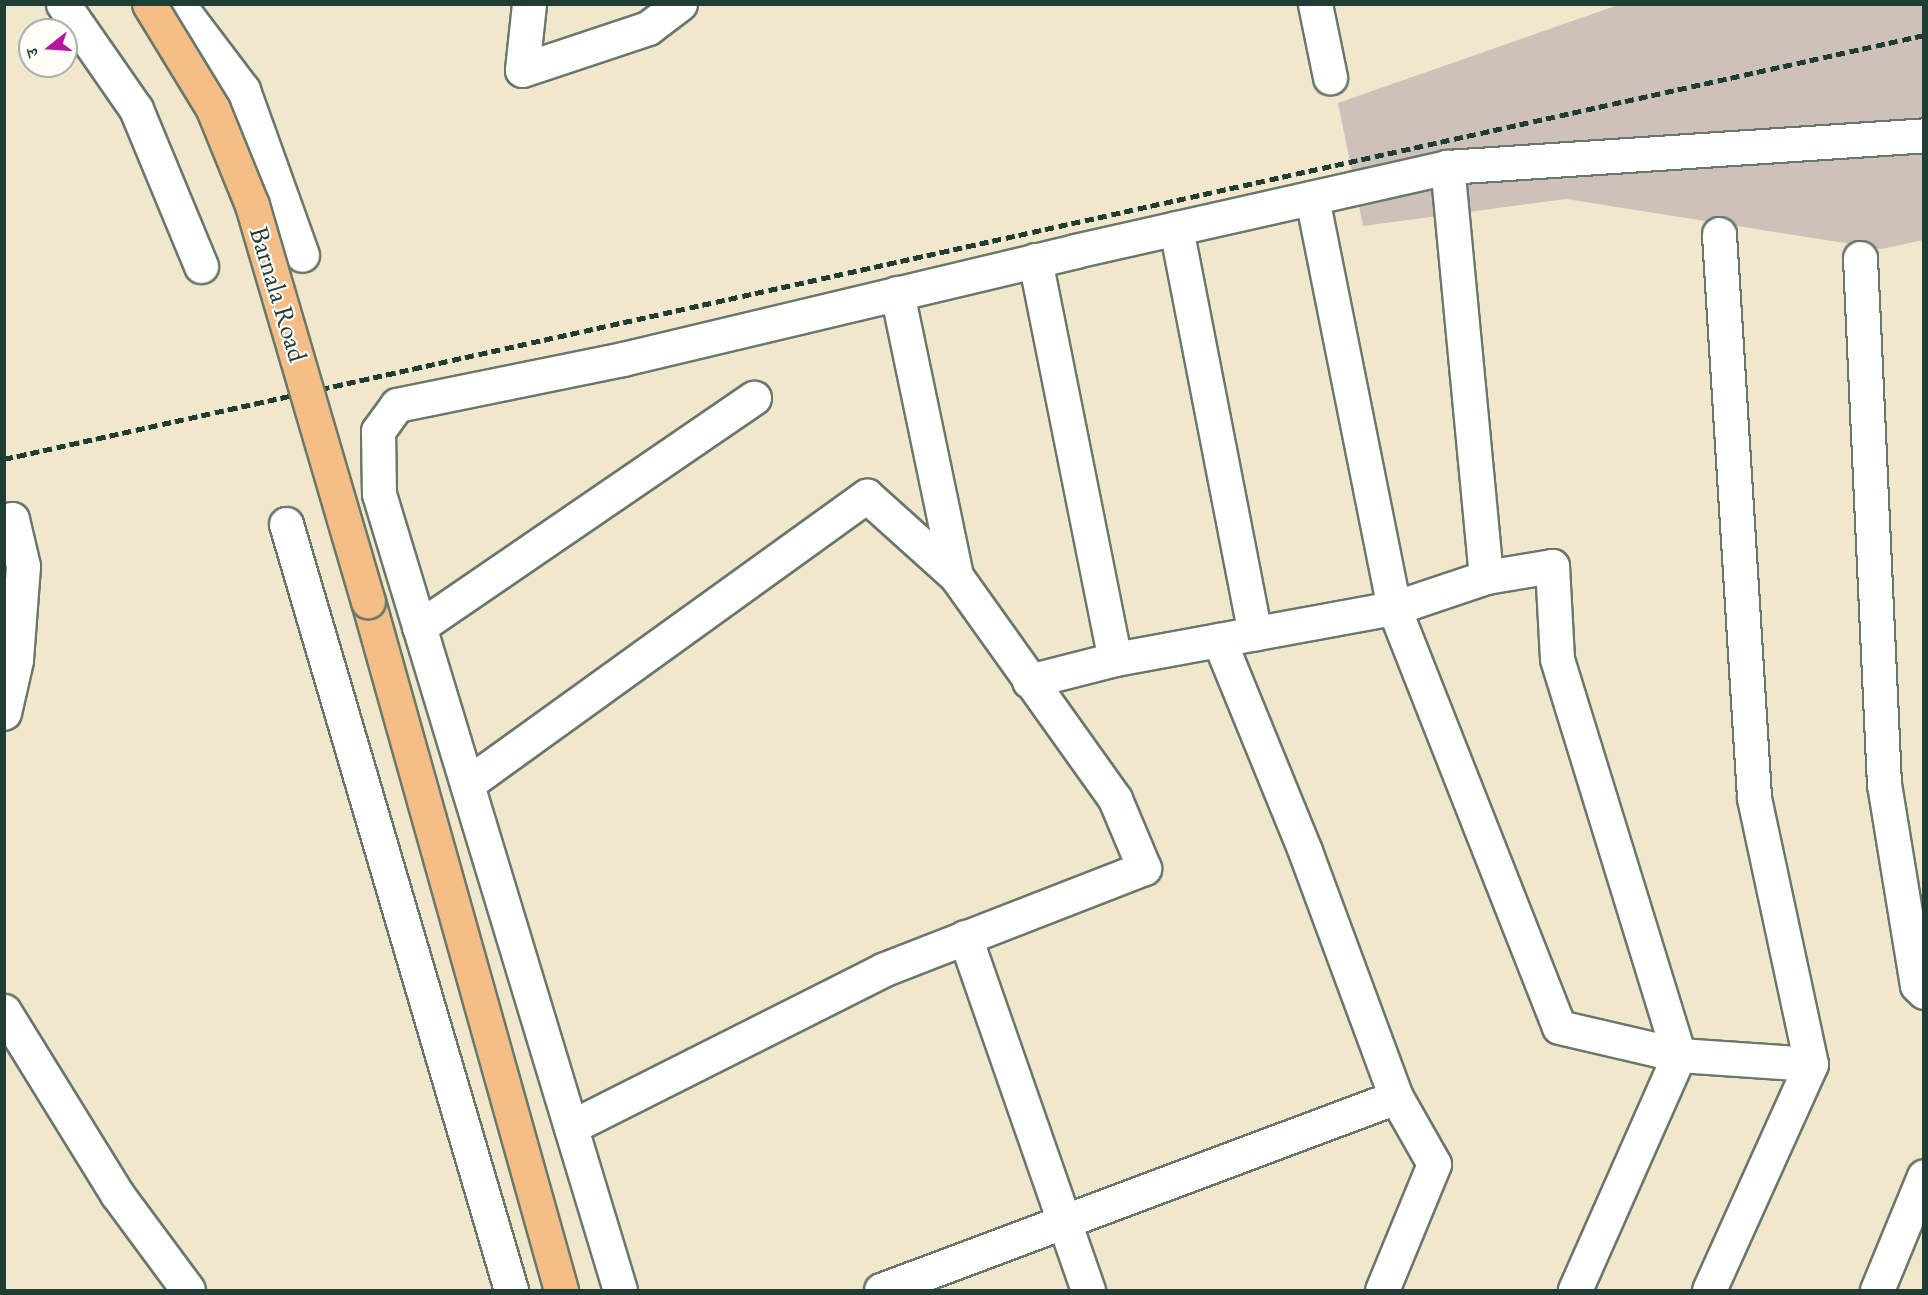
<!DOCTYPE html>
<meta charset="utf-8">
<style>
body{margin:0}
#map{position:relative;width:1928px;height:1295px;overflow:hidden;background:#f0e7cd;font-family:"EB Garamond","Noto Serif Devanagari",serif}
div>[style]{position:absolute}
.industrial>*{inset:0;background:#cec1ba}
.roads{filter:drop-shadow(2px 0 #68786a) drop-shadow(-2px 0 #68786a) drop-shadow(0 2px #68786a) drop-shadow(0 -2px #68786a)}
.street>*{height:33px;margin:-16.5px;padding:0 16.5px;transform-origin:16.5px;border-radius:16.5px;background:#fff}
.primary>*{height:33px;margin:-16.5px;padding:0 16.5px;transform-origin:16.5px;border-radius:16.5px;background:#f6be87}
.rail>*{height:4.5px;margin-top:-2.25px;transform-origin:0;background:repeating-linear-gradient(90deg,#1f3d34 0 9px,transparent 0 13.5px)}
.bridges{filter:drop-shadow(2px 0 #68786a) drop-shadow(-2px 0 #68786a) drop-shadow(0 2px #68786a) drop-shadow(0 -2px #68786a)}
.primary-bridge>*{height:33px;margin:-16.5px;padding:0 16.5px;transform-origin:16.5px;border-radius:16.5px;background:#f6be87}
span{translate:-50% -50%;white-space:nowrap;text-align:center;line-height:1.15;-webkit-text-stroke:4.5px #fdfcf7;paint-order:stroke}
.street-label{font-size:27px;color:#1f3d34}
.frame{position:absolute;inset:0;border:6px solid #1f3d34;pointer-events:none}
.north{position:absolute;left:18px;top:18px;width:60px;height:60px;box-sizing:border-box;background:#fdfcf7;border:2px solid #a4b0a9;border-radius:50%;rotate:253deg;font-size:16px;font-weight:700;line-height:24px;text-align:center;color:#1f3d34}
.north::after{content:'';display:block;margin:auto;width:21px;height:27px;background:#b5179e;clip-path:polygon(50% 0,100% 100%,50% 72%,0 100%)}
</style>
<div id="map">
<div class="industrial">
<i style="clip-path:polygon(1618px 5px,1923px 5px,1923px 240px,1882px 249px,1566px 199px,1363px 226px,1338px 103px)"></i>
</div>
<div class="roads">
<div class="street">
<i style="left:63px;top:4px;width:128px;rotate:55.2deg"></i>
<i style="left:136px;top:109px;width:170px;rotate:67.5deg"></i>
<i style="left:178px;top:4px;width:108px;rotate:52.9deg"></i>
<i style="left:243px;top:90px;width:175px;rotate:70.3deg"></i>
<i style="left:529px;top:4px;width:66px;rotate:96.1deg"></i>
<i style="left:522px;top:70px;width:133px;rotate:-18.4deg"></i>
<i style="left:648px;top:28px;width:40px;rotate:-37deg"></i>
<i style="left:1315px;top:4px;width:75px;rotate:78.4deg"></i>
<i style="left:1312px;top:198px;width:418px;rotate:78.7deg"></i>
<i style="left:1394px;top:608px;width:450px;rotate:68.5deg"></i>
<i style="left:1559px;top:1027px;width:123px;rotate:13.1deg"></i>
<i style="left:1679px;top:1055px;width:132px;rotate:3.9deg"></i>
<i style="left:1176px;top:228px;width:413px;rotate:79deg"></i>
<i style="left:1860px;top:258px;width:527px;rotate:87.39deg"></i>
<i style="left:1884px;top:784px;width:204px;rotate:80.7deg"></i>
<i style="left:1917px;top:985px;width:10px;rotate:45deg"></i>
<i style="left:1035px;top:260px;width:407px;rotate:78.7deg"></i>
<i style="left:897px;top:293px;width:289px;rotate:78.2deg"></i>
<i style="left:4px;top:521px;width:8px;rotate:-14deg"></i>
<i style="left:12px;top:519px;width:48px;rotate:76.8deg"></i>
<i style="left:23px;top:566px;width:94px;rotate:94.3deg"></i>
<i style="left:16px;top:660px;width:54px;rotate:102.8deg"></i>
<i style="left:286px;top:524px;width:798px;rotate:73.63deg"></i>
<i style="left:1486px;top:577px;width:67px;rotate:-9.5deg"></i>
<i style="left:1552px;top:566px;width:93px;rotate:86.9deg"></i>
<i style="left:1557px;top:659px;width:414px;rotate:72.9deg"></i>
<i style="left:1679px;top:1055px;width:257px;rotate:113.9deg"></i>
<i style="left:419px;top:627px;width:406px;rotate:-34.4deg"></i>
<i style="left:1219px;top:640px;width:228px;rotate:67.8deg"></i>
<i style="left:1305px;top:851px;width:262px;rotate:69.7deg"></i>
<i style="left:1396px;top:1097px;width:77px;rotate:60.4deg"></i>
<i style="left:1434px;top:1164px;width:136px;rotate:112.4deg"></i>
<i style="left:1029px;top:681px;width:89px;rotate:-14.3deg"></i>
<i style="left:1115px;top:659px;width:284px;rotate:-10.4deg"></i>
<i style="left:1394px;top:608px;width:97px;rotate:-18.6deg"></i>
<i style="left:1486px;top:577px;width:412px;rotate:-95.4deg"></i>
<i style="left:467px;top:784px;width:493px;rotate:-35.8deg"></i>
<i style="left:867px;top:496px;width:120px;rotate:42deg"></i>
<i style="left:956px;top:576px;width:274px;rotate:54.5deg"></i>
<i style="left:1115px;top:799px;width:75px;rotate:67.2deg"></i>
<i style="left:1144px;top:868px;width:280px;rotate:158.7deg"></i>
<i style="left:883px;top:970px;width:349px;rotate:153.3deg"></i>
<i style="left:965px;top:937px;width:374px;rotate:70.8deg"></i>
<i style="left:4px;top:1011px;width:215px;rotate:58.3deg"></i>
<i style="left:117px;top:1194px;width:119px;rotate:53.5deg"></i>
<i style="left:620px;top:1290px;width:832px;rotate:-106.84deg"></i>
<i style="left:379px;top:494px;width:63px;rotate:-90.9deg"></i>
<i style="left:378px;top:431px;width:32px;rotate:-54deg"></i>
<i style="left:397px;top:405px;width:231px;rotate:-11.5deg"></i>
<i style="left:623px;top:359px;width:465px;rotate:-13.4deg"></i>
<i style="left:1075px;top:251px;width:381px;rotate:-12.7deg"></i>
<i style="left:1447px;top:167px;width:478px;rotate:-3.8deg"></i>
<i style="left:881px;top:1290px;width:550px;rotate:-20.54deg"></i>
<i style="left:1709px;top:1290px;width:248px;rotate:-65.7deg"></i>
<i style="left:1811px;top:1064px;width:273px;rotate:-102.1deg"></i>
<i style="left:1754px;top:797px;width:564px;rotate:-93.56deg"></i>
<i style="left:1877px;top:1290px;width:123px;rotate:-67.6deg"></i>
</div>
<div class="primary">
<i style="left:368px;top:601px;width:716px;rotate:74.35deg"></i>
</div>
</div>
<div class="rail">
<i style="left:4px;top:459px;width:1966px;rotate:-12.45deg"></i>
</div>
<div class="bridges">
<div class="primary-bridge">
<i style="left:149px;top:4px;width:123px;rotate:58.6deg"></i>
<i style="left:213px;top:109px;width:104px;rotate:67.9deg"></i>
<i style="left:252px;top:205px;width:413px;rotate:73.7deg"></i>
</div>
</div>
<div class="street-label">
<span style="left:279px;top:294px;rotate:73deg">Barnala Road</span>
</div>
<div class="frame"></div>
<div class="north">उ</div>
</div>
